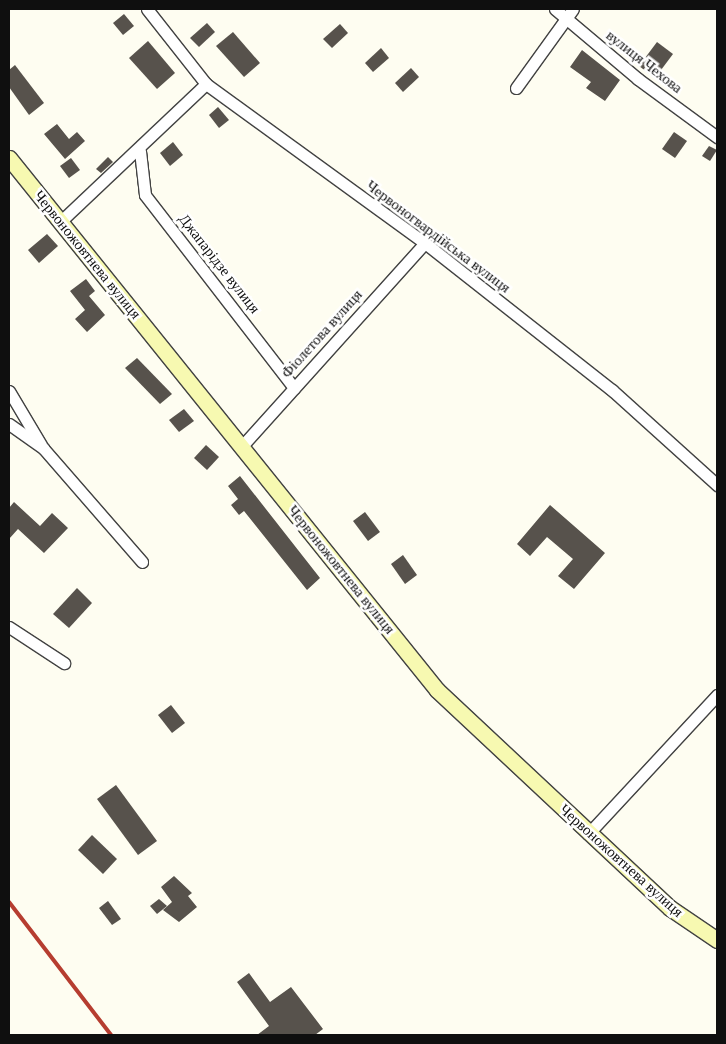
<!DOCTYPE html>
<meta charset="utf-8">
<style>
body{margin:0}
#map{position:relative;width:726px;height:1044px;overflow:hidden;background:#fefdf1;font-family:"Times New Roman",serif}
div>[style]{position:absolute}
.building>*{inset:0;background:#57524c}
.roads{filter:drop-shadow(1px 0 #424242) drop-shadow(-1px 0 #424242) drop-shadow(0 1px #424242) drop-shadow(0 -1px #424242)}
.street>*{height:11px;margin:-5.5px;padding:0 5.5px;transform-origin:5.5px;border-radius:5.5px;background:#fff}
.secondary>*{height:15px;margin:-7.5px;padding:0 7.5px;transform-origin:7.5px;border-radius:7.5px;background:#f7f9b1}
.rail>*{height:4px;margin:-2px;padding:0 2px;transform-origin:2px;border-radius:2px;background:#b63d30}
span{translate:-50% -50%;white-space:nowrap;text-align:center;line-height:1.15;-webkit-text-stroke:5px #fff;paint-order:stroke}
.street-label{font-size:15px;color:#0f0f0f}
.frame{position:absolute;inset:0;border:10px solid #0f0f0f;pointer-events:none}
</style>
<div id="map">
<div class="building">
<i style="clip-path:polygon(124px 14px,134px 26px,123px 35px,113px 23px)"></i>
<i style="clip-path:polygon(207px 23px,215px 32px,199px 47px,190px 38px)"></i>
<i style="clip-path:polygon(340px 24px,348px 33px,332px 48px,323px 39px)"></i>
<i style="clip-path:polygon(233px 32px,260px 63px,244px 77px,216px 46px)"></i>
<i style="clip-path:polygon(148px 41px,175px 73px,157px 89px,129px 58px)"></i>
<i style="clip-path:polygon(657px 42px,673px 54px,655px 78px,639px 66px)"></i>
<i style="clip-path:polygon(381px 48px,389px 58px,373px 72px,365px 63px)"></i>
<i style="clip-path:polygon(582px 50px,620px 80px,605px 101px,586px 88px,591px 82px,570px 67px)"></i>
<i style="clip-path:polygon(15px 65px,44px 103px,29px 115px,9px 87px,9px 70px)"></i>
<i style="clip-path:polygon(411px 68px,419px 77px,403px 92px,395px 83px)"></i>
<i style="clip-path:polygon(218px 107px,229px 120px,219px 128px,209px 115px)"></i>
<i style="clip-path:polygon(57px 124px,69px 139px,77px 132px,85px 141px,65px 159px,44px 134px)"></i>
<i style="clip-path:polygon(674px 132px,687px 141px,675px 158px,662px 149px)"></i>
<i style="clip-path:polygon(173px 142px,183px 155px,170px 166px,160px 153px)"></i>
<i style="clip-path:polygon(709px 146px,717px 150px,710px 161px,702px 156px)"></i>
<i style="clip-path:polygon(108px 157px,113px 162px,101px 173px,96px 169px)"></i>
<i style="clip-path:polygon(71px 158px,80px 170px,69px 178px,60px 166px)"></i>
<i style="clip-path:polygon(47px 234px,58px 246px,39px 263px,28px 250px)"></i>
<i style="clip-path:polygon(86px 279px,95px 291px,89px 296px,105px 315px,87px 332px,75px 319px,85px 310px,70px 291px)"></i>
<i style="clip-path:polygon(137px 358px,172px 394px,160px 404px,125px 368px)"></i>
<i style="clip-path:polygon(184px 409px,194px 421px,179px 432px,169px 420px)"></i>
<i style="clip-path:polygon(206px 445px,219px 457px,207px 470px,194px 458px)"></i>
<i style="clip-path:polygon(240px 476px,320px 578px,307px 590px,244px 511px,239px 515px,231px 505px,238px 499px,228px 486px)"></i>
<i style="clip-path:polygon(14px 502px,40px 526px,52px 513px,68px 528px,44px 553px,18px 529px,9px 539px,9px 508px)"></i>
<i style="clip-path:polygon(550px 505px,605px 553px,574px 589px,558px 576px,573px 559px,547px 537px,530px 556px,517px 544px)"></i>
<i style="clip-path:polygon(365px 512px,380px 532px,368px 541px,353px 521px)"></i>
<i style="clip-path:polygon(403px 555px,417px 575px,405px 584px,391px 564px)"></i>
<i style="clip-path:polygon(77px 588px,92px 603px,69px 628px,53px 614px)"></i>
<i style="clip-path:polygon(171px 705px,185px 723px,172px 733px,158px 715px)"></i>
<i style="clip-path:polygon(116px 785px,157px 841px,138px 855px,97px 799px)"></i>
<i style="clip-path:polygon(92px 835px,117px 859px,103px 874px,78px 850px)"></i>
<i style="clip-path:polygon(174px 876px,192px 893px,188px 896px,197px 907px,179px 922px,163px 910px,172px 902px,161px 887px)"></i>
<i style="clip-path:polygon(159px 899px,167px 906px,157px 914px,150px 906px)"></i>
<i style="clip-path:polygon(108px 901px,121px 919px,112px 925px,99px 908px)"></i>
<i style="clip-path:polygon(249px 973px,270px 1002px,291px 987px,323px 1029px,315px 1035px,257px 1035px,269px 1026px,237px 982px)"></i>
</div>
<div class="roads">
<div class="street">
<i style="left:147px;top:9px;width:95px;rotate:51.8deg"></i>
<i style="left:206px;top:84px;width:271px;rotate:36deg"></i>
<i style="left:425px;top:243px;width:238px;rotate:38.2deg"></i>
<i style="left:612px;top:390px;width:142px;rotate:42.1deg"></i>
<i style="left:555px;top:9px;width:109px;rotate:40.1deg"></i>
<i style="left:638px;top:79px;width:98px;rotate:36.3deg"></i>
<i style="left:516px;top:88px;width:97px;rotate:-54.2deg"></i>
<i style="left:140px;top:151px;width:44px;rotate:83.5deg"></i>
<i style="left:145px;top:195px;width:244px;rotate:52.3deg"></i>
<i style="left:60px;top:222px;width:201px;rotate:-43.4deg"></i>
<i style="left:9px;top:391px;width:63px;rotate:59.3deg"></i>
<i style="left:9px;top:424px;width:42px;rotate:35.2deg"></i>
<i style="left:43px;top:448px;width:151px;rotate:49deg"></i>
<i style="left:242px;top:446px;width:273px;rotate:-48deg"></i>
<i style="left:9px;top:627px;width:66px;rotate:33.2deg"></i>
<i style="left:588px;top:834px;width:190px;rotate:-47.1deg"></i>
</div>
<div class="secondary">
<i style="left:9px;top:158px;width:683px;rotate:51.18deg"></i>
<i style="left:437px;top:690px;width:319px;rotate:43.1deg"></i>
<i style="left:670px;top:908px;width:57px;rotate:34.2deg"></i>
</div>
</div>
<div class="rail">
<i style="left:9px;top:902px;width:168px;rotate:52.5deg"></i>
</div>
<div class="street-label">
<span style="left:644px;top:62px;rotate:38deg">вулиця Чехова</span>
<span style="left:438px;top:237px;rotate:37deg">Червоногвардійська вулиця</span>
<span style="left:87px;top:255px;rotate:51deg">Червоножовтнева вулиця</span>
<span style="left:219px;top:264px;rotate:52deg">Джапарідзе вулиця</span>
<span style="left:322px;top:334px;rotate:-48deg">Фіолетова вулиця</span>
<span style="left:341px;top:570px;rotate:51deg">Червоножовтнева вулиця</span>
<span style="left:621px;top:861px;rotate:42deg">Червоножовтнева вулиця</span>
</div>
<div class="frame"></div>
</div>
